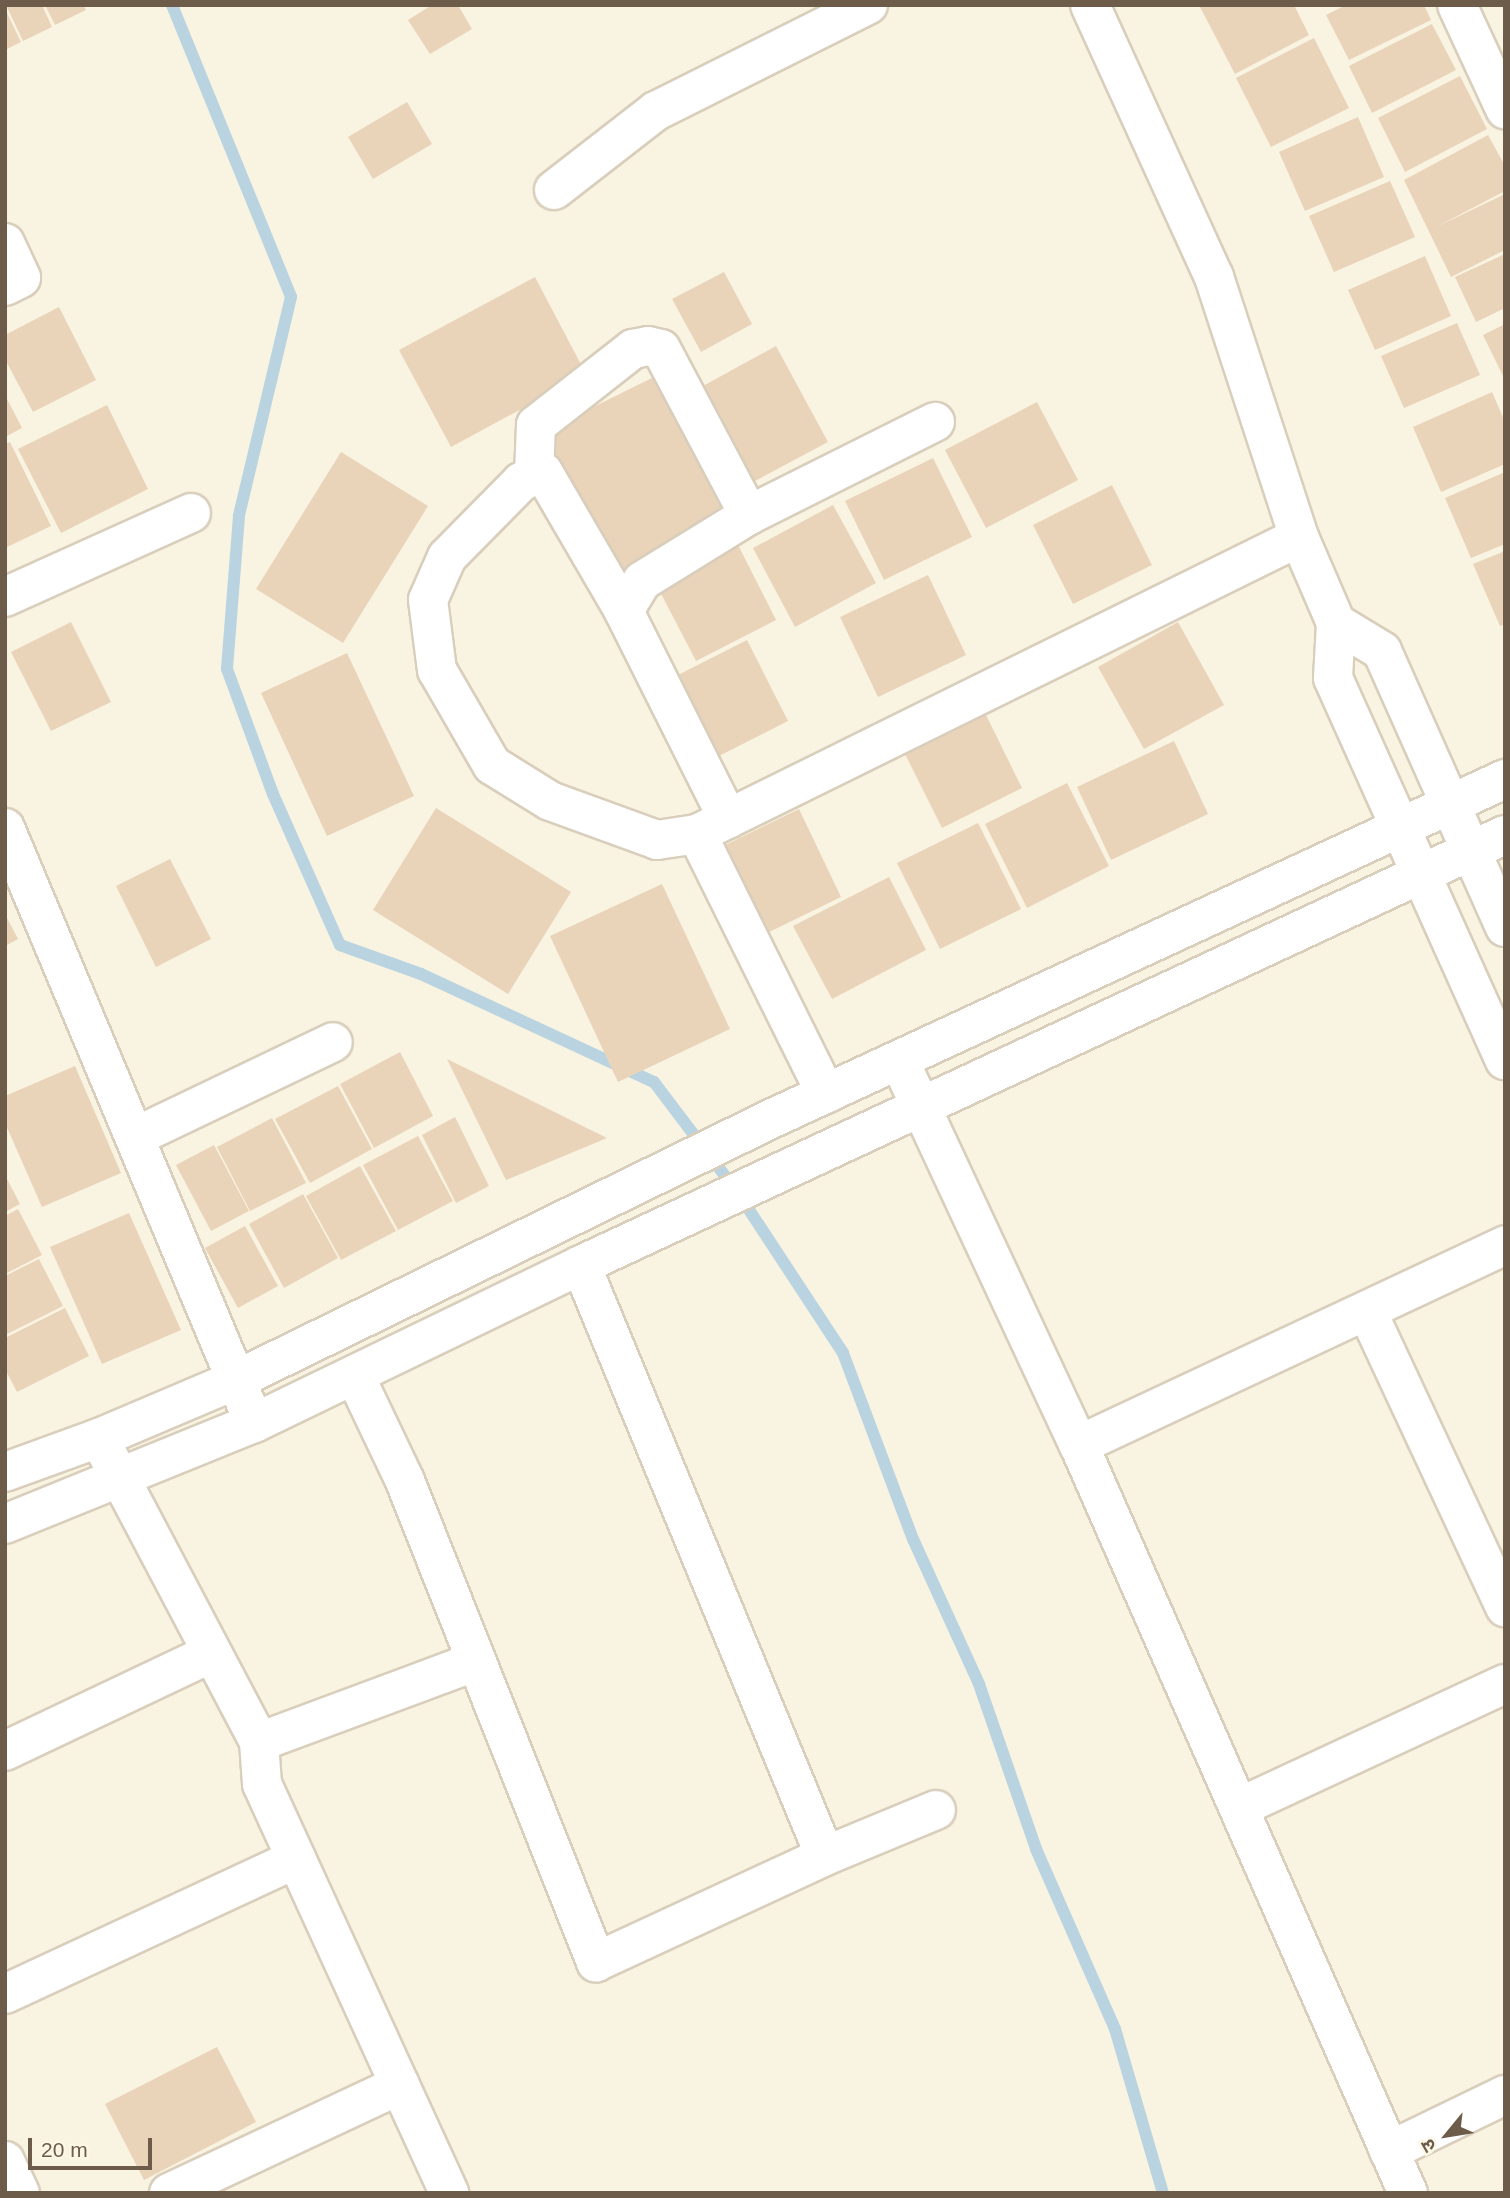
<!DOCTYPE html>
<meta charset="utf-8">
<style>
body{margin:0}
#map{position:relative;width:1510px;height:2198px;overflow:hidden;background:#f9f3e1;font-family:Arial,"Noto Sans Devanagari",sans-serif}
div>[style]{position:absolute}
.stream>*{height:12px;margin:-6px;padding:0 6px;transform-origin:6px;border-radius:6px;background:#b9d4e0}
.building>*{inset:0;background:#e9d4ba}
.roads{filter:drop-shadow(2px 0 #d9cebc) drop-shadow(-2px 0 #d9cebc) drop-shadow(0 2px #d9cebc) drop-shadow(0 -2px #d9cebc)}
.minor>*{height:38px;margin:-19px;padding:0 19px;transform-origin:19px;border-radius:19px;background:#fff}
.tertiary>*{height:38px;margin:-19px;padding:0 19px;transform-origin:19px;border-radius:19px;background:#fff}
span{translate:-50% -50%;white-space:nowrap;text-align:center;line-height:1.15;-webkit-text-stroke:7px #fdf7e7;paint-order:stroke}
.frame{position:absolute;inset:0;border:7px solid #6e5c4b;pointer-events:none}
.north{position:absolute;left:1412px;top:2100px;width:70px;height:70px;-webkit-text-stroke:5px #fdf7e7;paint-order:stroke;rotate:240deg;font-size:19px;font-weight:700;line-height:28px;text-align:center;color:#6e5c4b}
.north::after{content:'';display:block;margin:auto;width:24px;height:32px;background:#6e5c4b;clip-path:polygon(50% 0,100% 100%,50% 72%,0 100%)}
.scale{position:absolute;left:28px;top:2138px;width:124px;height:32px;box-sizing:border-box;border:4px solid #6e5c4b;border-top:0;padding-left:9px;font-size:21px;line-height:24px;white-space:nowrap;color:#6e5c4b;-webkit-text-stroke:5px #fdf7e7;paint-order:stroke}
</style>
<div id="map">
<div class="stream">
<i style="left:172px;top:5px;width:315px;rotate:67.8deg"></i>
<i style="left:291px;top:297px;width:225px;rotate:103.4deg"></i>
<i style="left:239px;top:516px;width:153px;rotate:94.5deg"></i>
<i style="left:227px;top:669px;width:133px;rotate:69.8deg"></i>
<i style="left:273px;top:794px;width:165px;rotate:66.1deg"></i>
<i style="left:340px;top:945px;width:86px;rotate:19.7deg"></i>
<i style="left:421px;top:974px;width:257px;rotate:24.9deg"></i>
<i style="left:654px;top:1082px;width:139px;rotate:52.9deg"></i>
<i style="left:738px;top:1193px;width:191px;rotate:56.7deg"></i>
<i style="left:843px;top:1353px;width:199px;rotate:69.4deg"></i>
<i style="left:913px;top:1539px;width:159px;rotate:65.5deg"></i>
<i style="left:979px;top:1684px;width:175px;rotate:70.9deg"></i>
<i style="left:1036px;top:1849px;width:197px;rotate:66.3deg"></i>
<i style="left:1115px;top:2029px;width:171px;rotate:73.7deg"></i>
</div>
<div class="building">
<i style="clip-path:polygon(6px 5px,42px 5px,52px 27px,23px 41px)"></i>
<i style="clip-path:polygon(45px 5px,83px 5px,86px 10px,55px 25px)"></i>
<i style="clip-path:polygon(432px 5px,458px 5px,472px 29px,430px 54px,408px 20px)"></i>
<i style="clip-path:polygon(1203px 5px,1294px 5px,1309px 35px,1235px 74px,1200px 7px)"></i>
<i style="clip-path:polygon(1346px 5px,1424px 5px,1431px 20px,1349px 60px,1326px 15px)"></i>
<i style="clip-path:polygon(5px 9px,21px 42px,5px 50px)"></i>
<i style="clip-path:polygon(1432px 24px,1456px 70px,1372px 113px,1349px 66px)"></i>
<i style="clip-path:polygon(1314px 38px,1349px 108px,1271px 147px,1236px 78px)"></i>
<i style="clip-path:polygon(1460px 76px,1487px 129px,1405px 172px,1378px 118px)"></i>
<i style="clip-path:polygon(407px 102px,432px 144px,373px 179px,348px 137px)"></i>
<i style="clip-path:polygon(1358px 117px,1384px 177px,1305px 211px,1279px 152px)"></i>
<i style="clip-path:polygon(1488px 135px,1505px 166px,1505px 191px,1436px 227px,1505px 194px,1505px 250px,1451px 277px,1404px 180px)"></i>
<i style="clip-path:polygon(1390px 181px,1415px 237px,1334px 272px,1309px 216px)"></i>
<i style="clip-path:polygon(1505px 254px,1505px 308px,1476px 322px,1455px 277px)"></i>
<i style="clip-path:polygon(1425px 256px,1451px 316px,1375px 350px,1348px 290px)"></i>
<i style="clip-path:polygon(724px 272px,752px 324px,701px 352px,672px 299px)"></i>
<i style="clip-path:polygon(535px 277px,586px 374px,451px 447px,399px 350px)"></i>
<i style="clip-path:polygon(59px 307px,96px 380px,33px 412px,5px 359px,5px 335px)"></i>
<i style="clip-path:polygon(1457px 323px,1480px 375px,1404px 408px,1381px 356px)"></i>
<i style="clip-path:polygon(1505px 324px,1505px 380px,1483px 335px)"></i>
<i style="clip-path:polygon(776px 346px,828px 442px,744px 487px,692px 392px)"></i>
<i style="clip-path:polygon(660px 374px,733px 518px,614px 575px,545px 431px)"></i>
<i style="clip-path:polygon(1492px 392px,1505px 422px,1505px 464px,1441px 492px,1413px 427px)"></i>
<i style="clip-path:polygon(5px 395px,22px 428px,5px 437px)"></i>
<i style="clip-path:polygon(1037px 402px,1078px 480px,986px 528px,945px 450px)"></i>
<i style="clip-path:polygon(107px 405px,148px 489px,61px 533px,18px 449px)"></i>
<i style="clip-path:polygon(10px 442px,51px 526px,5px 548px,5px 444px)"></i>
<i style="clip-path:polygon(341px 452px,428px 506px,343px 643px,256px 589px)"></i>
<i style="clip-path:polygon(933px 458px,972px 537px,884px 580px,845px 501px)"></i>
<i style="clip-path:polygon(1505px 472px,1505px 544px,1471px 558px,1445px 498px)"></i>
<i style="clip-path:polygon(1112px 485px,1152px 565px,1073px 604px,1033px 525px)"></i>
<i style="clip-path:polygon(833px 505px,876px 583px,795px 627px,753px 548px)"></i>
<i style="clip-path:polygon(737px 543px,776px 620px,696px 661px,656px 584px)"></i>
<i style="clip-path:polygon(1505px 551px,1505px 624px,1500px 626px,1473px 564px)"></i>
<i style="clip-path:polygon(928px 575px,966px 655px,878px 697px,840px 617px)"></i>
<i style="clip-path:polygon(71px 622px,111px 702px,51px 731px,11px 652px)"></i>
<i style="clip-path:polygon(1178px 622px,1224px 705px,1144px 749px,1098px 667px)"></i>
<i style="clip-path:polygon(747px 640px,788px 721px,707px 762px,666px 681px)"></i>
<i style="clip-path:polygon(347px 653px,414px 796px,327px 836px,261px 693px)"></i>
<i style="clip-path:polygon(985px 713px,1022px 788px,942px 828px,904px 752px)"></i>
<i style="clip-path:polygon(1174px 741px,1208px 814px,1111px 860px,1077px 787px)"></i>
<i style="clip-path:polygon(1067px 783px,1109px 866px,1027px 908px,985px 824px)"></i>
<i style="clip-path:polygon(436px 808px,571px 892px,508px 994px,373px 910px)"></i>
<i style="clip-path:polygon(799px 809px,841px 897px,755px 939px,713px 851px)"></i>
<i style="clip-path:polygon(978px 823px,1021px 909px,940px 949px,897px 863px)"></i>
<i style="clip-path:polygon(170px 859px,211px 939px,156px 967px,116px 886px)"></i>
<i style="clip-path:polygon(889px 877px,926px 950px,832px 999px,793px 926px)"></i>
<i style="clip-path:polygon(662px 884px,730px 1029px,618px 1082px,550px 936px)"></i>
<i style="clip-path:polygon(5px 914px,18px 939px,5px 946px)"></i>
<i style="clip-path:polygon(400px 1052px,433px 1116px,374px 1148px,340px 1084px)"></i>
<i style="clip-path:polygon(447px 1059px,607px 1138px,506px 1180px)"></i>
<i style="clip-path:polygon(75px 1066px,121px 1173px,42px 1207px,5px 1123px,5px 1096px)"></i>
<i style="clip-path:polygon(338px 1086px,372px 1149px,310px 1183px,275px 1119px)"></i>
<i style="clip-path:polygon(455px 1117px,489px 1186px,456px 1203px,422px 1135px)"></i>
<i style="clip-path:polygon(272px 1118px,306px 1183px,250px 1211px,217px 1147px)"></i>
<i style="clip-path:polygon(418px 1136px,453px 1201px,398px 1230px,363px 1165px)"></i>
<i style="clip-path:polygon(214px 1145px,249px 1211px,211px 1231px,176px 1165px)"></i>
<i style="clip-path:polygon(360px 1166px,396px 1231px,341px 1260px,306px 1196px)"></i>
<i style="clip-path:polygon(5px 1175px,20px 1204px,5px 1212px)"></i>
<i style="clip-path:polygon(303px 1194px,338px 1258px,284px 1288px,249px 1224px)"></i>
<i style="clip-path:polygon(18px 1209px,42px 1255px,5px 1274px,5px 1216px)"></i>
<i style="clip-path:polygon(129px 1213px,181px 1330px,102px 1364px,50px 1247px)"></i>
<i style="clip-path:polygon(245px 1226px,278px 1286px,238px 1308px,205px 1248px)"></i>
<i style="clip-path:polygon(39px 1259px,63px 1306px,5px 1335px,5px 1276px)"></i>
<i style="clip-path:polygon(65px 1308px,89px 1356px,17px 1392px,5px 1369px,5px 1338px)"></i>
<i style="clip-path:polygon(217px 2047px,256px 2122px,144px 2180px,105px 2104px)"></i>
</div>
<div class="roads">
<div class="minor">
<i style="left:1457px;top:5px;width:115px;rotate:65.2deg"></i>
<i style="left:554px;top:190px;width:129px;rotate:-37.8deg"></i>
<i style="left:656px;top:111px;width:237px;rotate:-26.6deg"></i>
<i style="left:5px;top:243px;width:38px;rotate:65deg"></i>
<i style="left:21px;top:278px;width:18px;rotate:153deg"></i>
<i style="left:534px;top:474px;width:49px;rotate:-87.7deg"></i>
<i style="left:536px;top:425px;width:123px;rotate:-38.1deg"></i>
<i style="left:633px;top:349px;width:15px;rotate:-11deg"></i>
<i style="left:648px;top:346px;width:13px;rotate:13deg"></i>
<i style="left:661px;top:349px;width:188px;rotate:62.1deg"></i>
<i style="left:749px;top:515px;width:208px;rotate:-26.6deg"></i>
<i style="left:5px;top:597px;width:204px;rotate:-24.3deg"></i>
<i style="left:624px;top:611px;width:161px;rotate:-120.2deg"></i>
<i style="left:543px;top:472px;width:24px;rotate:156deg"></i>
<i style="left:521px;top:482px;width:105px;rotate:134.6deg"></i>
<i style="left:447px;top:557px;width:47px;rotate:113.8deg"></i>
<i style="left:428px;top:600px;width:71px;rotate:82.7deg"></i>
<i style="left:437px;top:670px;width:110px;rotate:59.9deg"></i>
<i style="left:492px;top:765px;width:68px;rotate:31.8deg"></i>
<i style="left:550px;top:801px;width:114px;rotate:20deg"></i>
<i style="left:657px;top:840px;width:40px;rotate:-8.5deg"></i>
<i style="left:697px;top:834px;width:671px;rotate:-26.26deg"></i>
<i style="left:728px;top:819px;width:233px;rotate:-116.6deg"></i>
<i style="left:624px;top:611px;width:35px;rotate:-59deg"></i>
<i style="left:642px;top:581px;width:126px;rotate:-31.7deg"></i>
<i style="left:5px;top:828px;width:645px;rotate:67.29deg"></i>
<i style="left:697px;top:834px;width:290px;rotate:63.6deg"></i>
<i style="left:900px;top:1062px;width:423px;rotate:65deg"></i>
<i style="left:1079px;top:1445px;width:817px;rotate:66.26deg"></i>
<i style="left:137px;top:1136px;width:217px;rotate:-25.6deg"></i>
<i style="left:581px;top:1265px;width:639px;rotate:67.57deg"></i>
<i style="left:1367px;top:1311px;width:327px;rotate:65deg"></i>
<i style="left:355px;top:1376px;width:116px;rotate:64.5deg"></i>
<i style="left:405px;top:1481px;width:518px;rotate:68.34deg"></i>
<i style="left:596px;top:1962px;width:252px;rotate:-24.8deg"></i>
<i style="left:825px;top:1856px;width:120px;rotate:-22.5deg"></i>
<i style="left:99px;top:1438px;width:344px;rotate:62.2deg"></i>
<i style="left:259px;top:1742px;width:42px;rotate:85.9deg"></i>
<i style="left:262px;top:1784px;width:450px;rotate:65.4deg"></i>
<i style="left:1079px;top:1445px;width:471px;rotate:-25.1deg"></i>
<i style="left:259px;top:1742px;width:229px;rotate:-20.4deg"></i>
<i style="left:5px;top:1751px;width:228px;rotate:-25.4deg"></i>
<i style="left:1240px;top:1807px;width:292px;rotate:-24.9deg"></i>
<i style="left:5px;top:1994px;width:321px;rotate:-24.9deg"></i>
<i style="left:1389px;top:2151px;width:129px;rotate:-25.8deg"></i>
<i style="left:5px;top:2161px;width:35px;rotate:65deg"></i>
<i style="left:169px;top:2193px;width:255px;rotate:-25.1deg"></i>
</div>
<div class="tertiary">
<i style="left:1090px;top:5px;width:299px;rotate:65.5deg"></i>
<i style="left:1214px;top:277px;width:274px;rotate:71.9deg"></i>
<i style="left:1299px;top:537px;width:94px;rotate:66.7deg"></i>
<i style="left:1336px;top:623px;width:55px;rotate:93.1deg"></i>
<i style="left:1333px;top:678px;width:419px;rotate:65.8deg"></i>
<i style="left:1336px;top:623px;width:54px;rotate:31.3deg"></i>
<i style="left:1382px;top:651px;width:302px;rotate:66deg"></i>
<i style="left:5px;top:1472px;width:100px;rotate:-19.9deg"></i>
<i style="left:99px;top:1438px;width:151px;rotate:-23deg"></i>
<i style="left:238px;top:1379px;width:595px;rotate:-26.01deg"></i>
<i style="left:773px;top:1118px;width:807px;rotate:-24.85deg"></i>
<i style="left:5px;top:1524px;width:269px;rotate:-22.1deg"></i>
<i style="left:254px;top:1423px;width:363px;rotate:-25.8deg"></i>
<i style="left:581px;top:1265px;width:1019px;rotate:-24.96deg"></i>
</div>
</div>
<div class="frame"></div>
<div class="north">उ</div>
<div class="scale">20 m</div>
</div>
